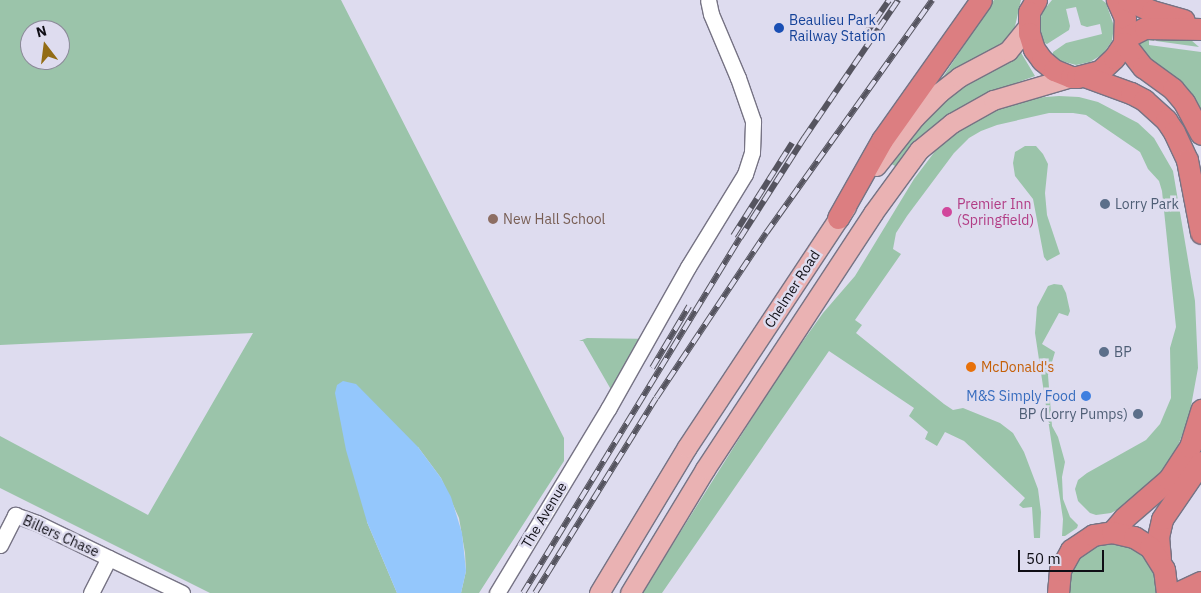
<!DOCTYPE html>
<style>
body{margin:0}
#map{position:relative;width:1201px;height:593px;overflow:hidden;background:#dedcef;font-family:"IBM Plex Sans",sans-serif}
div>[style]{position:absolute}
.green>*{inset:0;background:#9bc4aa}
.water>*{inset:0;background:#94c7fc}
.roads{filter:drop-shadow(1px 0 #767384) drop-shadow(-1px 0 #767384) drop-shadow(0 1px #767384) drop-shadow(0 -1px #767384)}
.minor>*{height:15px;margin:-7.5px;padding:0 7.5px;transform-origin:7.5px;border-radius:7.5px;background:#fff}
.major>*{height:19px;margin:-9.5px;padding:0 9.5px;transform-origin:9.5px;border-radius:9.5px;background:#eab2b3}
.highway>*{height:21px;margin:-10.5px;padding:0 10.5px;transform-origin:10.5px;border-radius:10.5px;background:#dc7e81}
.rail>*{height:5.5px;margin-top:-2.75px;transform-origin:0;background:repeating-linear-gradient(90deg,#dedcef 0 11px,#55545f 0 22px);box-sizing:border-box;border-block:1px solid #55545f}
.dots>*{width:14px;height:14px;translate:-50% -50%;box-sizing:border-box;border:2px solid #dedcef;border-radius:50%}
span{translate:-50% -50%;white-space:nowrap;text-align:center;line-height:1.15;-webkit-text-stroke:5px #dedcef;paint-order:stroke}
.transit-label{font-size:14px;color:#164399}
.left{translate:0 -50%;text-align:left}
.hotel-label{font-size:14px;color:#b23c85}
.service-label{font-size:14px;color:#4e5e75}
.right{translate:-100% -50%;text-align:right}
.education-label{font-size:14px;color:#785e54}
.street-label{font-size:14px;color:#0f0e15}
.food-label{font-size:14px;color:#c56008}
.shop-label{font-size:14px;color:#366cbe}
.north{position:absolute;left:20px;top:20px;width:50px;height:50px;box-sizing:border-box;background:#dedcef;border:1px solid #8b8a98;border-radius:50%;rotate:345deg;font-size:14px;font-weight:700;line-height:20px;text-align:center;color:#0f0e15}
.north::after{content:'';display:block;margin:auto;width:18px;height:22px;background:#936c15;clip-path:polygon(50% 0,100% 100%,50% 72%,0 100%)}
.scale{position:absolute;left:1018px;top:550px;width:86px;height:22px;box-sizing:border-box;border:2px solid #0f0e15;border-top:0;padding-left:6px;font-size:15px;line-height:18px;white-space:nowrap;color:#0f0e15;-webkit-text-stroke:4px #dedcef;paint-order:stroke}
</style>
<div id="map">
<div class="green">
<i style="clip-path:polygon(evenodd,0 0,341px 0,564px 438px,564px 461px,479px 593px,461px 593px,466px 571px,465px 553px,459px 518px,441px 478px,418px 447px,367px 522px,397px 593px,210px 593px,0 488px,0 436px,148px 515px,253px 333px,0 345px,0 0,30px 30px,60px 30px,60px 60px,30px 60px,30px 30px)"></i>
<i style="clip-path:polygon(994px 0,1021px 0,1013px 35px,1009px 41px,941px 80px)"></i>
<i style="clip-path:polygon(1052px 0,1102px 0,1106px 3px,1114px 26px,1112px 41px,1103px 54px,1090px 62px,1076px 65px,1061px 61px,1053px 56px,1053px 52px,1066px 43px,1102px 34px,1100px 24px,1087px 27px,1081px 25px,1076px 7px,1066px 9px,1070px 26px,1069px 30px,1047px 44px,1044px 43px,1039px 23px,1043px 11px)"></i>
<i style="clip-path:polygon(1157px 35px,1191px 40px,1199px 47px,1156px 41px)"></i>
<i style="clip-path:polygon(1154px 37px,1154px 41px,1149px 40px,1149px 45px,1201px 52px,1201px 121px,1155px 69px,1139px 46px,1142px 40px)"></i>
<i style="clip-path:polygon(1020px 51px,1035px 76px,992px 92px,913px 146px,895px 166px,888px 162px,909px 135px,950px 92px)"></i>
<i style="clip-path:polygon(1059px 96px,1079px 97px,1098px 102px,1138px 123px,1154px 138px,1173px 171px,1195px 301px,1198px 368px,1189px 417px,1176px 451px,1164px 470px,1119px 509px,1111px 513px,1096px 515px,1090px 513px,1078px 501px,1075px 489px,1078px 480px,1087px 473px,1146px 440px,1160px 424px,1171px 398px,1170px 348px,1176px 327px,1162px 191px,1159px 181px,1148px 169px,1140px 152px,1086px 115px,1073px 113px,1049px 113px,997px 125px,981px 131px,969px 138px,954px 153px,907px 216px,896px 233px,893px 249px,901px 254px,855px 320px,862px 325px,856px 333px,944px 404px,953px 410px,963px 408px,1000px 423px,1013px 433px,1024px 452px,1038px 489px,1041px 512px,1040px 538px,1034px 538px,1032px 507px,1023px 508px,1019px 505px,1025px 498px,964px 441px,945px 432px,937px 446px,925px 439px,928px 432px,909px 416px,914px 408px,829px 351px,662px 593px,642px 593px,781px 372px,823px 313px,855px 276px,914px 179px,936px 150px,950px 134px,992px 109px,1033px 98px)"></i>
<i style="clip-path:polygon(1025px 146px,1036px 146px,1043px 154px,1048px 164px,1045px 193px,1047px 215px,1060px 254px,1047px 261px,1044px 257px,1033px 199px,1015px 176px,1013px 163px,1015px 152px)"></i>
<i style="clip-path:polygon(1054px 284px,1062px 285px,1066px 293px,1070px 311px,1068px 316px,1059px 313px,1042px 344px,1055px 352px,1048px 375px,1052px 426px,1058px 437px,1065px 462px,1062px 477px,1063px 499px,1070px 517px,1078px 525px,1077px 528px,1065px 536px,1062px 536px,1063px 519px,1035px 333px,1037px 307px,1048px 286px)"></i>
<i style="clip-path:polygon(587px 338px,654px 339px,617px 400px,583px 341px,579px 341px)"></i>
<i style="clip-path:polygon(1115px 541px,1140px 550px,1155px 572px,1157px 593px,1066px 593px,1070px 567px,1088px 547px)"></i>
</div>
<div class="water">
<i style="clip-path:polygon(343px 381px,356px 384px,418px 447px,441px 478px,451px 497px,462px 533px,466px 571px,461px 593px,397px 593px,367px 522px,346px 450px,335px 393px,337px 385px)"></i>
</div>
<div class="roads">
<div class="minor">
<i style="left:0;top:545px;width:34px;rotate:-63deg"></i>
<i style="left:15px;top:515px;width:23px;rotate:20deg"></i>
<i style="left:37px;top:523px;width:80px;rotate:25.9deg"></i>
<i style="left:91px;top:593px;width:39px;rotate:-63deg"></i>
<i style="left:109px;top:558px;width:81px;rotate:25.6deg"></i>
<i style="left:497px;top:593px;width:215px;rotate:-58.9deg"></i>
<i style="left:608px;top:409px;width:163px;rotate:-60.6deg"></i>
<i style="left:688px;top:267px;width:109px;rotate:-58.5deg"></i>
<i style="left:745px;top:174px;width:23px;rotate:-72deg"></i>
<i style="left:752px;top:152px;width:31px;rotate:-88deg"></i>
<i style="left:753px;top:121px;width:46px;rotate:-109.2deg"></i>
<i style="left:738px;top:78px;width:69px;rotate:-112.9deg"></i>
<i style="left:711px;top:14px;width:14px;rotate:-102deg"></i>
</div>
<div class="major">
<i style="left:876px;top:166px;width:63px;rotate:-51.5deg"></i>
<i style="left:915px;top:117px;width:35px;rotate:-45deg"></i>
<i style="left:940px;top:92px;width:24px;rotate:-38deg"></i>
<i style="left:959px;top:77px;width:55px;rotate:-28deg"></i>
<i style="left:1008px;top:51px;width:33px;rotate:-51deg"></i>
<i style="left:599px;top:593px;width:170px;rotate:-58.9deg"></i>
<i style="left:687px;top:447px;width:288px;rotate:-56.5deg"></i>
<i style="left:630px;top:593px;width:145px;rotate:-58.8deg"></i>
<i style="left:705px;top:469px;width:306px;rotate:-56.7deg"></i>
<i style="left:873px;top:213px;width:78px;rotate:-53.9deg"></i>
<i style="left:919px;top:150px;width:43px;rotate:-39.3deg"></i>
<i style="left:952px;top:123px;width:47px;rotate:-29.3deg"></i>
<i style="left:993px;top:100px;width:81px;rotate:-16.4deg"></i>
</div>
<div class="highway">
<i style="left:1036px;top:0;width:14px;rotate:120deg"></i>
<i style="left:1029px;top:12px;width:21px;rotate:90deg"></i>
<i style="left:1029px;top:33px;width:17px;rotate:73deg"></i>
<i style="left:1034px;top:49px;width:14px;rotate:54deg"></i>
<i style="left:1042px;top:60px;width:16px;rotate:40deg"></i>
<i style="left:1054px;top:70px;width:18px;rotate:22deg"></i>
<i style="left:1071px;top:77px;width:6px"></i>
<i style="left:1077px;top:77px;width:24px;rotate:-15deg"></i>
<i style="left:1100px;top:71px;width:19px;rotate:-43deg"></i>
<i style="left:1114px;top:58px;width:18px;rotate:-56deg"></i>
<i style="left:1124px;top:43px;width:25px;rotate:-88deg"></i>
<i style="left:1125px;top:18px;width:20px;rotate:-114deg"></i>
<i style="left:1128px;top:0;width:26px;rotate:25deg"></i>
<i style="left:1152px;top:11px;width:33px;rotate:16deg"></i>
<i style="left:1125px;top:38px;width:22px;rotate:-27deg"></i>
<i style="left:1145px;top:28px;width:56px;rotate:1deg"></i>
<i style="left:1124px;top:43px;width:31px;rotate:52deg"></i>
<i style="left:1143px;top:67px;width:37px;rotate:36deg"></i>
<i style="left:1173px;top:89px;width:17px;rotate:50deg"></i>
<i style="left:1184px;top:102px;width:36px;rotate:62deg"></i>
<i style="left:1084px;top:76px;width:50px;rotate:19.9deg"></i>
<i style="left:1131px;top:93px;width:15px;rotate:28deg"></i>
<i style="left:1144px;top:100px;width:30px;rotate:42deg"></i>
<i style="left:1166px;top:120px;width:14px;rotate:56deg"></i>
<i style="left:1174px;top:132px;width:31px;rotate:65deg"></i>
<i style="left:1187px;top:160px;width:74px;rotate:79.1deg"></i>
<i style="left:838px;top:218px;width:90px;rotate:-60.6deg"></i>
<i style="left:882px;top:140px;width:171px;rotate:-54.7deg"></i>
<i style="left:1112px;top:532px;width:18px;rotate:-49deg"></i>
<i style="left:1124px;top:518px;width:60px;rotate:-40.9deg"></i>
<i style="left:1169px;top:479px;width:38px;rotate:-57deg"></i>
<i style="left:1190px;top:447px;width:39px;rotate:-73deg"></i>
<i style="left:1160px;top:559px;width:22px;rotate:-95deg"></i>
<i style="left:1158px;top:537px;width:18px;rotate:-77deg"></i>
<i style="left:1162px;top:519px;width:69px;rotate:-55.6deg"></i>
<i style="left:1058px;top:593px;width:23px;rotate:-85deg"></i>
<i style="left:1060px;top:570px;width:23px;rotate:-61deg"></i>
<i style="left:1071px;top:550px;width:27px;rotate:-34deg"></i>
<i style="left:1093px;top:535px;width:19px;rotate:-9deg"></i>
<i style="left:1112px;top:532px;width:23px;rotate:13deg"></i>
<i style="left:1134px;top:537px;width:19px;rotate:32deg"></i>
<i style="left:1150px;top:547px;width:26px;rotate:58deg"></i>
<i style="left:1164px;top:569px;width:24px;rotate:83deg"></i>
<i style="left:1177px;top:593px;width:26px;rotate:-25deg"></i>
</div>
</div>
<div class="rail">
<i style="left:862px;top:39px;width:47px;rotate:-55.3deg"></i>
<i style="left:733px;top:236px;width:110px;rotate:-57.6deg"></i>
<i style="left:652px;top:368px;width:72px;rotate:-59.2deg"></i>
<i style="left:523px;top:593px;width:416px;rotate:-58.6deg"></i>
<i style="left:740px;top:238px;width:119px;rotate:-57.4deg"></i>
<i style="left:804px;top:138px;width:167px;rotate:-55.7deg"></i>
<i style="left:535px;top:593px;width:229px;rotate:-58.2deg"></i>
<i style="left:656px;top:398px;width:198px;rotate:-56.3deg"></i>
<i style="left:766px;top:233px;width:286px;rotate:-54.5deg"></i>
</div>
<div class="dots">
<i style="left:779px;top:28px;background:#1a4fb4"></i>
<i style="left:1105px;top:204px;background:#5c6f8a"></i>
<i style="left:947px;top:212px;background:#d1479c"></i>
<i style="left:493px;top:219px;background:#8d6e63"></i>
<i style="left:1104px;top:352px;background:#5c6f8a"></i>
<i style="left:971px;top:367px;background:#e8710a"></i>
<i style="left:1086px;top:396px;background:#3f7fe0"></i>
<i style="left:1138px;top:414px;background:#5c6f8a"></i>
</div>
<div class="transit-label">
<span class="left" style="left:789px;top:28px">Beaulieu Park<br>Railway Station</span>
</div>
<div class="hotel-label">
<span class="left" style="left:957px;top:212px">Premier Inn<br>(Springfield)</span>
</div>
<div class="service-label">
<span class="left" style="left:1115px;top:204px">Lorry Park</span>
<span class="left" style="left:1114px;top:352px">BP</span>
<span class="right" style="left:1128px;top:414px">BP (Lorry Pumps)</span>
</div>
<div class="education-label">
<span class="left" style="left:503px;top:219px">New Hall School</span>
</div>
<div class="street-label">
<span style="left:792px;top:289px;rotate:-57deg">Chelmer Road</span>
<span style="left:544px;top:515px;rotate:-59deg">The Avenue</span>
<span style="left:61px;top:536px;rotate:24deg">Billers Chase</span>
</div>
<div class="food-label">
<span class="left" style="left:981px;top:367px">McDonald's</span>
</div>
<div class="shop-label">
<span class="right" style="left:1076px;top:396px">M&amp;S Simply Food</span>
</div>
<div class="north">N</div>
<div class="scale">50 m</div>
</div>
